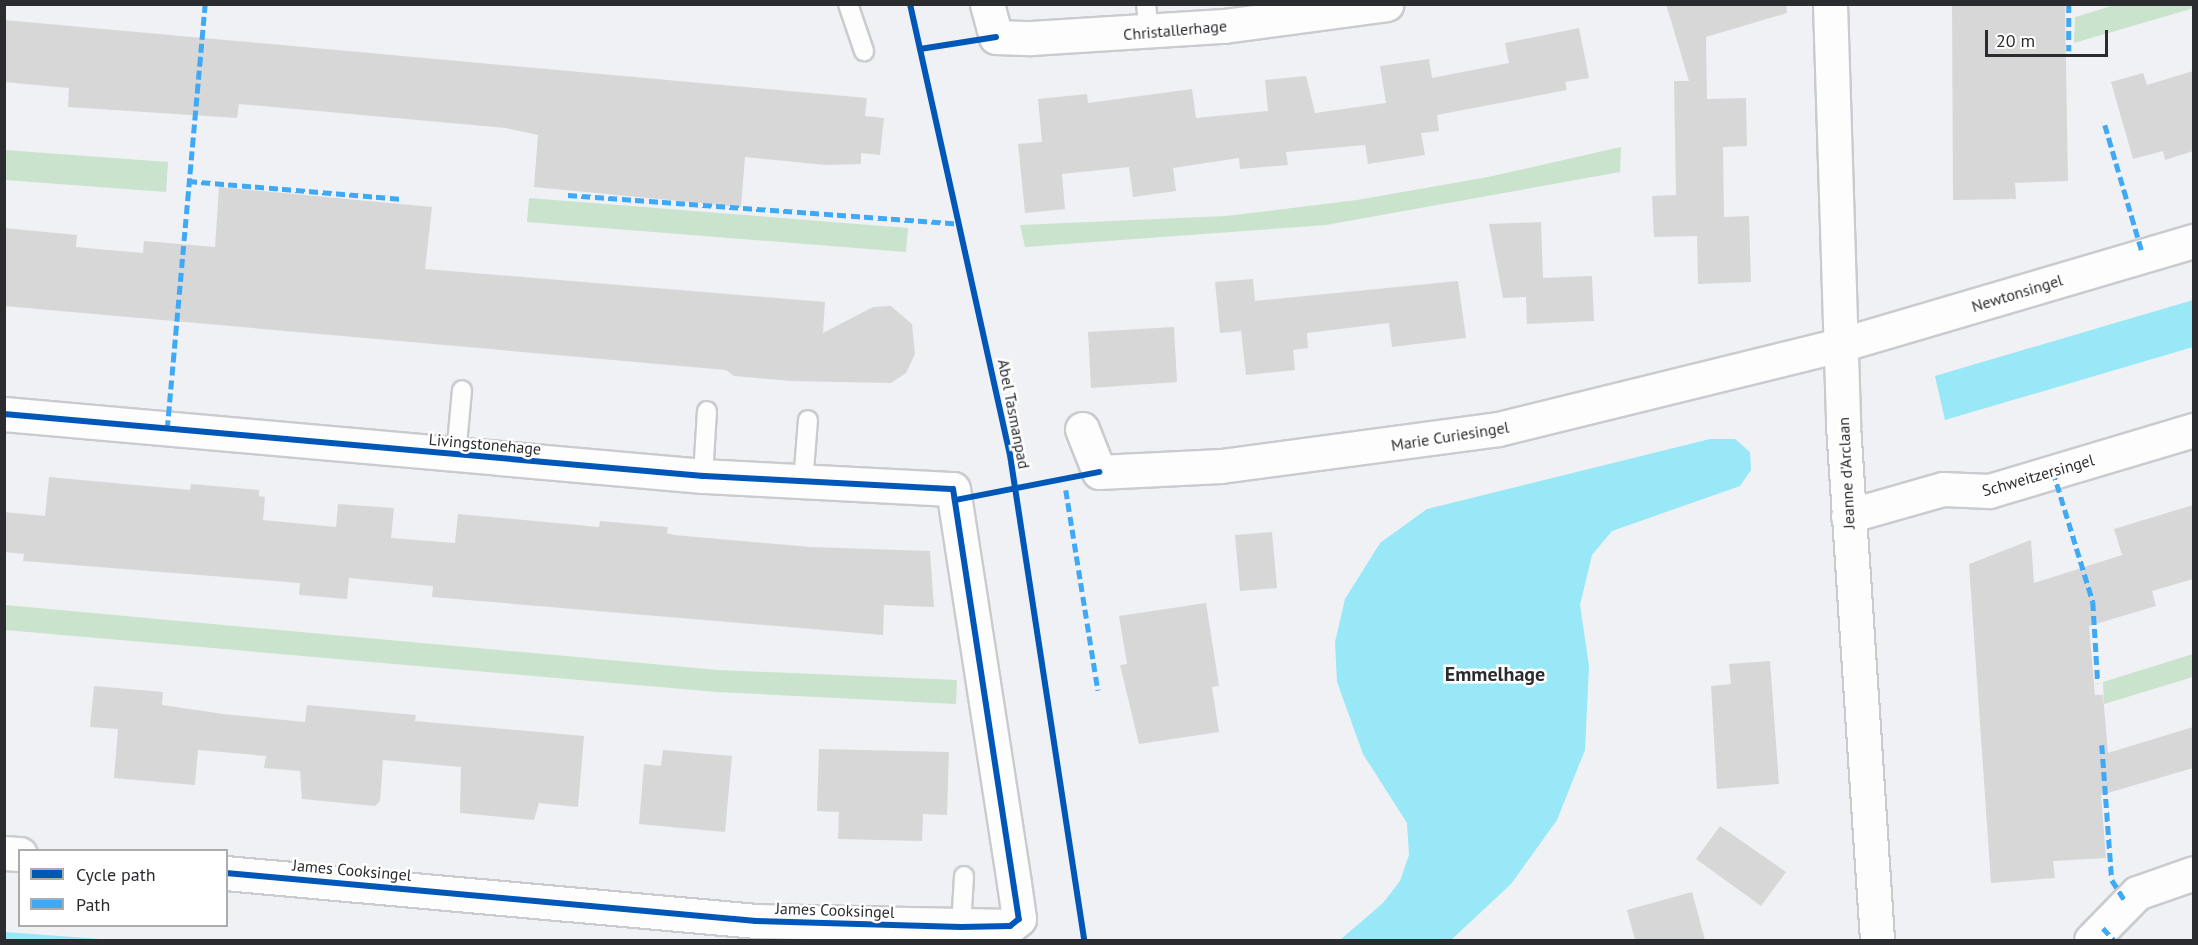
<!DOCTYPE html>
<style>
body{margin:0}
#map{position:relative;width:2198px;height:945px;overflow:hidden;background:#eff1f4;font-family:"PT Sans",sans-serif}
div>[style]{position:absolute}
.green>*{inset:0;background:#c9e3cc}
.water>*{inset:0;background:#99e8f8}
.building>*{inset:0;background:#d7d7d7}
.roads{filter:drop-shadow(2px 0 #cacbce) drop-shadow(-2px 0 #cacbce) drop-shadow(0 2px #cacbce) drop-shadow(0 -2px #cacbce)}
.lane>*{height:18px;margin:-9px;padding:0 9px;transform-origin:9px;border-radius:9px;background:#fdfdfd}
.street>*{height:33px;margin:-16.5px;padding:0 16.5px;transform-origin:16.5px;border-radius:16.5px;background:#fdfdfd}
.quiet>*{height:4.5px;margin-top:-2.25px;transform-origin:0;background:repeating-linear-gradient(90deg,#3fa9f5 0 9px,transparent 0 13.5px)}
.cycleway>*{height:6px;margin:-3px;padding:0 3px;transform-origin:3px;border-radius:3px;background:#0057b8}
span{translate:-50% -50%;white-space:nowrap;text-align:center;line-height:1.15;-webkit-text-stroke:5px #fff;paint-order:stroke}
.street-label{font-size:16px;color:#2b2c2f}
.quarter-label{font-size:20px;color:#2b2c2f;font-weight:700}
.frame{position:absolute;inset:0;border:6px solid #2b2c2f;pointer-events:none}
.legend{position:absolute;left:18px;top:849px;width:210px;height:78px;box-sizing:border-box;background:#fff;border:2px solid #aaabac;margin:0;padding:8px 10px;list-style:none;font-size:18px;color:#2b2c2f}
.legend li{display:flex;align-items:center;gap:12px;height:30px}
.legend b{width:30px;border:2px solid #aaabac}
.scale{position:absolute;left:1985px;top:30px;width:123px;height:27px;box-sizing:border-box;border:3px solid #2b2c2f;border-top:0;padding-left:8px;font-size:18px;line-height:21px;white-space:nowrap;color:#2b2c2f;-webkit-text-stroke:4px #fff;paint-order:stroke}
</style>
<div id="map">
<div class="green">
<i style="clip-path:polygon(2118px 4px,2193px 4px,2194px 8px,2074px 43px,2075px 17px)"></i>
<i style="clip-path:polygon(1621px 147px,1620px 172px,1326px 225px,1025px 247px,1020px 225px,1226px 216px,1357px 200px,1488px 177px)"></i>
<i style="clip-path:polygon(5px 150px,168px 162px,166px 192px,5px 180px)"></i>
<i style="clip-path:polygon(529px 198px,908px 228px,906px 252px,527px 222px)"></i>
<i style="clip-path:polygon(5px 605px,718px 670px,957px 680px,956px 704px,717px 692px,5px 630px)"></i>
<i style="clip-path:polygon(2193px 654px,2193px 677px,2104px 704px,2103px 682px)"></i>
</div>
<div class="water">
<i style="clip-path:polygon(2193px 300px,2193px 347px,1945px 420px,1935px 376px)"></i>
<i style="clip-path:polygon(1710px 439px,1735px 439px,1750px 452px,1751px 470px,1740px 486px,1612px 531px,1592px 555px,1580px 605px,1589px 666px,1585px 750px,1557px 820px,1511px 884px,1451px 940px,1340px 940px,1383px 903px,1400px 881px,1409px 855px,1407px 823px,1363px 754px,1337px 682px,1335px 642px,1345px 599px,1380px 543px,1427px 509px)"></i>
<i style="clip-path:polygon(4px 932px,5px 932px,114px 940px,5px 940px)"></i>
</div>
<div class="building">
<i style="clip-path:polygon(1666px 4px,1786px 4px,1787px 13px,1706px 37px,1707px 99px,1746px 98px,1747px 146px,1723px 147px,1724px 217px,1749px 216px,1751px 282px,1698px 284px,1697px 236px,1654px 237px,1652px 196px,1676px 195px,1674px 81px,1689px 81px)"></i>
<i style="clip-path:polygon(1952px 4px,2065px 4px,2068px 181px,2015px 183px,2016px 199px,1953px 200px)"></i>
<i style="clip-path:polygon(4px 20px,867px 98px,865px 116px,884px 118px,880px 155px,861px 153px,861px 164px,826px 165px,745px 157px,741px 207px,534px 187px,538px 135px,506px 128px,239px 104px,237px 118px,68px 107px,69px 88px,4px 82px)"></i>
<i style="clip-path:polygon(1579px 28px,1589px 78px,1565px 82px,1567px 90px,1437px 115px,1439px 131px,1421px 133px,1425px 155px,1368px 164px,1365px 145px,1286px 152px,1288px 165px,1240px 169px,1239px 158px,1173px 168px,1176px 191px,1133px 197px,1129px 167px,1062px 174px,1065px 209px,1025px 213px,1018px 144px,1042px 142px,1038px 99px,1087px 94px,1088px 103px,1192px 89px,1196px 118px,1268px 111px,1265px 80px,1306px 76px,1315px 113px,1386px 103px,1380px 66px,1429px 59px,1432px 78px,1509px 63px,1505px 43px)"></i>
<i style="clip-path:polygon(2193px 71px,2193px 151px,2165px 160px,2163px 151px,2133px 159px,2111px 82px,2143px 73px,2147px 85px)"></i>
<i style="clip-path:polygon(219px 187px,432px 207px,425px 269px,825px 302px,823px 333px,873px 307px,891px 306px,912px 324px,915px 354px,906px 373px,891px 383px,790px 381px,734px 376px,726px 370px,4px 306px,4px 228px,77px 235px,76px 247px,109px 250px,143px 253px,144px 241px,215px 247px)"></i>
<i style="clip-path:polygon(1541px 222px,1543px 278px,1592px 276px,1594px 321px,1527px 324px,1526px 297px,1503px 298px,1489px 224px)"></i>
<i style="clip-path:polygon(1253px 279px,1255px 301px,1458px 281px,1466px 338px,1392px 347px,1389px 323px,1307px 333px,1308px 348px,1293px 350px,1295px 370px,1246px 375px,1241px 331px,1220px 333px,1215px 282px)"></i>
<i style="clip-path:polygon(1174px 327px,1177px 382px,1091px 388px,1088px 332px)"></i>
<i style="clip-path:polygon(49px 477px,190px 490px,191px 484px,259px 490px,259px 496px,265px 497px,263px 520px,336px 527px,338px 504px,394px 508px,391px 538px,455px 543px,458px 514px,599px 527px,600px 521px,668px 527px,667px 533px,674px 535px,810px 547px,930px 551px,934px 607px,884px 605px,883px 635px,432px 597px,433px 586px,349px 578px,347px 599px,299px 595px,300px 583px,23px 561px,24px 554px,4px 552px,4px 512px,45px 516px)"></i>
<i style="clip-path:polygon(2193px 505px,2193px 579px,2152px 591px,2156px 606px,2089px 626px,2095px 695px,2103px 695px,2108px 753px,2193px 727px,2193px 768px,2101px 795px,2106px 858px,2053px 861px,2055px 878px,1991px 883px,1969px 564px,2031px 540px,2034px 583px,2122px 555px,2114px 529px)"></i>
<i style="clip-path:polygon(1272px 532px,1277px 588px,1240px 591px,1235px 535px)"></i>
<i style="clip-path:polygon(1206px 603px,1219px 686px,1212px 687px,1219px 732px,1139px 744px,1120px 665px,1127px 664px,1119px 616px)"></i>
<i style="clip-path:polygon(1770px 661px,1779px 784px,1717px 789px,1711px 686px,1731px 684px,1729px 664px)"></i>
<i style="clip-path:polygon(94px 686px,163px 692px,162px 705px,223px 714px,305px 722px,307px 705px,416px 715px,415px 721px,584px 736px,578px 807px,539px 803px,534px 820px,460px 813px,461px 767px,383px 760px,380px 801px,375px 806px,302px 799px,300px 771px,264px 768px,266px 756px,198px 750px,195px 785px,114px 778px,118px 729px,90px 727px)"></i>
<i style="clip-path:polygon(819px 749px,949px 752px,947px 815px,923px 814px,922px 841px,838px 839px,839px 812px,817px 811px)"></i>
<i style="clip-path:polygon(663px 750px,732px 756px,725px 832px,639px 824px,644px 764px,661px 766px)"></i>
<i style="clip-path:polygon(1720px 826px,1786px 872px,1761px 906px,1696px 859px)"></i>
<i style="clip-path:polygon(1692px 892px,1705px 940px,1635px 940px,1627px 910px)"></i>
</div>
<div class="roads">
<div class="lane">
<i style="left:848px;top:4px;width:50px;rotate:71.2deg"></i>
<i style="left:1146px;top:4px;width:28px;rotate:84deg"></i>
<i style="left:456px;top:455px;width:65px;rotate:-84.7deg"></i>
<i style="left:703px;top:476px;width:65px;rotate:-86.5deg"></i>
<i style="left:803px;top:483px;width:63px;rotate:-85.5deg"></i>
<i style="left:961px;top:927px;width:51px;rotate:-86.6deg"></i>
</div>
<div class="street">
<i style="left:987px;top:4px;width:34px;rotate:75deg"></i>
<i style="left:996px;top:37px;width:35px;rotate:2deg"></i>
<i style="left:1031px;top:38px;width:193px;rotate:-3.6deg"></i>
<i style="left:1224px;top:26px;width:164px;rotate:-7.7deg"></i>
<i style="left:1830px;top:4px;width:421px;rotate:88.2deg"></i>
<i style="left:1843px;top:425px;width:516px;rotate:86.22deg"></i>
<i style="left:4px;top:414px;width:702px;rotate:5.07deg"></i>
<i style="left:703px;top:476px;width:250px;rotate:3deg"></i>
<i style="left:953px;top:489px;width:399px;rotate:81.2deg"></i>
<i style="left:1014px;top:883px;width:36px;rotate:82deg"></i>
<i style="left:1019px;top:919px;width:11px;rotate:142deg"></i>
<i style="left:1010px;top:926px;width:254px;rotate:-178.9deg"></i>
<i style="left:756px;top:921px;width:532px;rotate:-174.83deg"></i>
<i style="left:1082px;top:429px;width:46px;rotate:68.4deg"></i>
<i style="left:1099px;top:472px;width:122px;rotate:-2.8deg"></i>
<i style="left:1221px;top:466px;width:279px;rotate:-7.6deg"></i>
<i style="left:1498px;top:429px;width:352px;rotate:-13.8deg"></i>
<i style="left:1840px;top:345px;width:369px;rotate:-16.4deg"></i>
<i style="left:1848px;top:516px;width:99px;rotate:-15.9deg"></i>
<i style="left:1943px;top:489px;width:46px;rotate:2.5deg"></i>
<i style="left:1989px;top:491px;width:214px;rotate:-16.6deg"></i>
<i style="left:4px;top:853px;width:16px;rotate:4deg"></i>
<i style="left:2091px;top:940px;width:66px;rotate:-45.6deg"></i>
<i style="left:2137px;top:893px;width:60px;rotate:-19.3deg"></i>
</div>
</div>
<div class="quiet">
<i style="left:2069px;top:4px;width:47px;rotate:90deg"></i>
<i style="left:2105px;top:125px;width:135px;rotate:73.7deg"></i>
<i style="left:188px;top:181px;width:215px;rotate:4.8deg"></i>
<i style="left:568px;top:195px;width:393px;rotate:4.2deg"></i>
<i style="left:167px;top:429px;width:427px;rotate:-84.9deg"></i>
<i style="left:2053px;top:471px;width:137px;rotate:73deg"></i>
<i style="left:2093px;top:602px;width:81px;rotate:86.5deg"></i>
<i style="left:1066px;top:490px;width:203px;rotate:80.9deg"></i>
<i style="left:2102px;top:745px;width:135px;rotate:85.8deg"></i>
<i style="left:2112px;top:880px;width:26px;rotate:58deg"></i>
<i style="left:2103px;top:928px;width:16px;rotate:47deg"></i>
</div>
<div class="cycleway">
<i style="left:910px;top:4px;width:462px;rotate:77.5deg"></i>
<i style="left:1010px;top:455px;width:491px;rotate:81.3deg"></i>
<i style="left:920px;top:49px;width:77px;rotate:-9deg"></i>
<i style="left:4px;top:414px;width:702px;rotate:5.07deg"></i>
<i style="left:703px;top:476px;width:250px;rotate:3deg"></i>
<i style="left:953px;top:489px;width:435px;rotate:81.3deg"></i>
<i style="left:955px;top:500px;width:147px;rotate:-11deg"></i>
<i style="left:226px;top:873px;width:532px;rotate:5.17deg"></i>
<i style="left:756px;top:921px;width:205px;rotate:1.7deg"></i>
<i style="left:961px;top:927px;width:49px;rotate:-1.2deg"></i>
<i style="left:1010px;top:926px;width:11px;rotate:-38deg"></i>
</div>
<div class="street-label">
<span style="left:1175px;top:30px;rotate:-5deg">Christallerhage</span>
<span style="left:2017px;top:293px;rotate:-17deg">Newtonsingel</span>
<span style="left:1014px;top:414px;rotate:79deg">Abel Tasmanpad</span>
<span style="left:1450px;top:436px;rotate:-9deg">Marie Curiesingel</span>
<span style="left:485px;top:444px;rotate:5deg">Livingstonehage</span>
<span style="left:1846px;top:473px;rotate:-93deg">Jeanne d'Arclaan</span>
<span style="left:2038px;top:475px;rotate:-16deg">Schweitzersingel</span>
<span style="left:352px;top:870px;rotate:5deg">James Cooksingel</span>
<span style="left:835px;top:910px;rotate:2deg">James Cooksingel</span>
</div>
<div class="quarter-label">
<span style="left:1495px;top:674px">Emmelhage</span>
</div>
<div class="frame"></div>
<ul class="legend">
<li><b style="height:8px;background:#0057b8"></b>Cycle path</li>
<li><b style="height:8px;background:#3fa9f5"></b>Path</li>
</ul>
<div class="scale">20 m</div>
</div>
